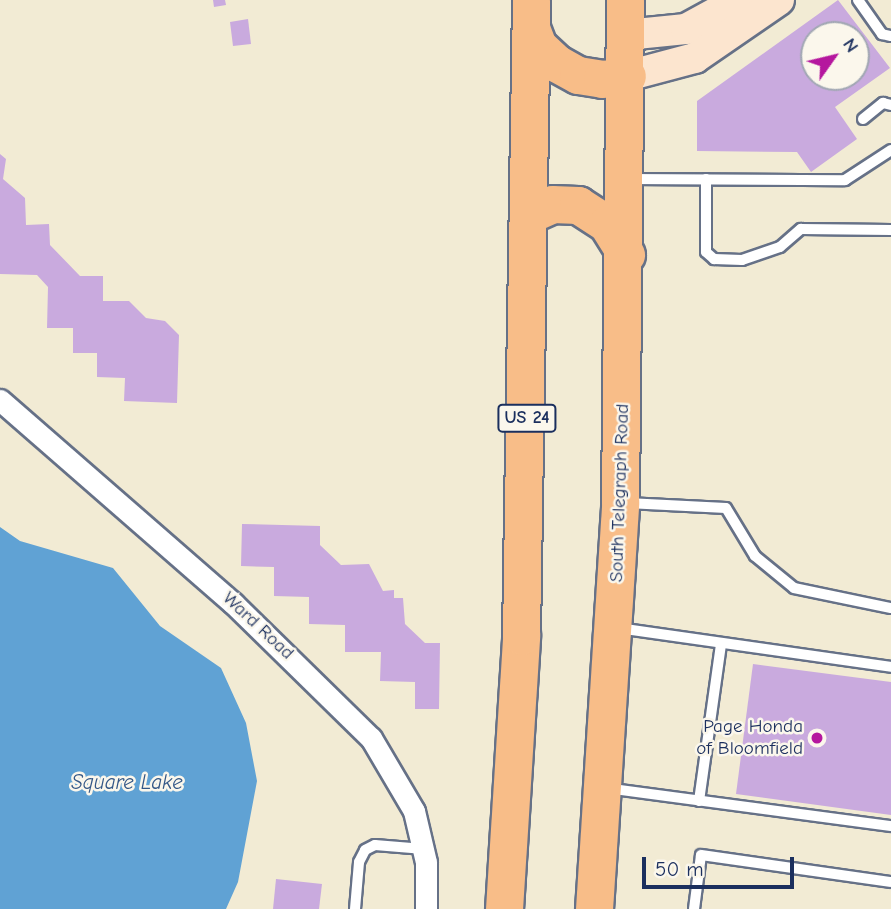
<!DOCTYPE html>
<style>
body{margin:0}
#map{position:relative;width:891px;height:909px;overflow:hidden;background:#f2ebd4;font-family:"Comic Neue",sans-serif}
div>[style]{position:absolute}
.water>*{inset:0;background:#60a2d4}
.building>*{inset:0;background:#c9aade}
.roads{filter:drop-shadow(2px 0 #667187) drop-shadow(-2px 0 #667187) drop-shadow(0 2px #667187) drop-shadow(0 -2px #667187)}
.lane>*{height:10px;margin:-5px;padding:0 5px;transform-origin:5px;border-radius:5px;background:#fff}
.street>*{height:21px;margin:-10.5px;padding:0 10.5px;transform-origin:10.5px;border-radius:10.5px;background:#fff}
.secondary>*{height:30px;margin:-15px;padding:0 15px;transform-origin:15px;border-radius:15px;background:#fce5cf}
.highway>*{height:37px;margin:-18.5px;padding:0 18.5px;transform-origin:18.5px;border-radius:18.5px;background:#f8bd88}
.dots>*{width:19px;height:19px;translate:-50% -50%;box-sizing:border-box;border:4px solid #fbf7ec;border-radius:50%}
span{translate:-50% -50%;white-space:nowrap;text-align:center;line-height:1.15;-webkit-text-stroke:5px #fbf7ec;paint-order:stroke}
.shield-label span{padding:2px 5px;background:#fbf7ec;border:2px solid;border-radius:5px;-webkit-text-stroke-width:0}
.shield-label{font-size:18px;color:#1b2f5e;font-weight:700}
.street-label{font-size:19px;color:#1b2f5e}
.poi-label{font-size:19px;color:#1b2f5e}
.right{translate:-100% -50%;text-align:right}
.water-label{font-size:21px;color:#335787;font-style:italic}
.north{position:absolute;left:800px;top:21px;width:70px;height:70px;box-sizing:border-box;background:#fbf7ec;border:2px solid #a1a7b3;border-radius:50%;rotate:56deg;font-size:19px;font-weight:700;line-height:28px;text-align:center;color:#1b2f5e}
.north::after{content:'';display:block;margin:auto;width:24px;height:32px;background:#b5179e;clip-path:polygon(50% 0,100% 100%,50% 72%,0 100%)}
.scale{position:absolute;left:642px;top:857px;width:152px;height:32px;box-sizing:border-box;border:4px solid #1b2f5e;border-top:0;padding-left:9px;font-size:21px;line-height:24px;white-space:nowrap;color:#1b2f5e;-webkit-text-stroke:5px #fbf7ec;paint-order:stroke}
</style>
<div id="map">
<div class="water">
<i style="clip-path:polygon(0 527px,20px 541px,113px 568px,160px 626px,221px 668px,246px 723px,257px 781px,238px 882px,226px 909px,0 909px)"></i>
</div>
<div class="building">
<i style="clip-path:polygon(213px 0,225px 0,226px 5px,214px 7px)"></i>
<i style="clip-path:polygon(evenodd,838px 0,890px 68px,835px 107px,857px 139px,811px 172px,797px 152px,697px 151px,697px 101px,838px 0,814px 35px,856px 35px,856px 77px,814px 77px,814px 35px)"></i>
<i style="clip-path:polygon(248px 19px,251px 44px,233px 46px,230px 22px)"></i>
<i style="clip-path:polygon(0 154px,6px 159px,3px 179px,25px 198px,26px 225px,49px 224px,50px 245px,80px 276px,103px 276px,103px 301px,129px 301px,146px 318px,165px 321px,179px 335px,177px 403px,124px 401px,125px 378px,97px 377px,97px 353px,73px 353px,73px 328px,47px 328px,48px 287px,37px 275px,0 274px)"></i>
<i style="clip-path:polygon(242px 524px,320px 526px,320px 545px,341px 565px,369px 564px,383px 591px,394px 590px,394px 598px,403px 598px,405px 624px,425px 643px,440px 643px,439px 709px,415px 709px,415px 682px,380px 681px,381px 652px,345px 652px,345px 625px,309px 624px,309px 597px,274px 596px,274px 567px,241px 566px)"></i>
<i style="clip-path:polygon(753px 664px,891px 682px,891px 815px,736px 794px)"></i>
<i style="clip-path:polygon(276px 879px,322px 884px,319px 909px,273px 909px)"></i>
</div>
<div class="roads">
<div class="lane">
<i style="left:858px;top:0;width:42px;rotate:54.8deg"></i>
<i style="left:882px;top:34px;width:9px;rotate:13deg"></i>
<i style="left:863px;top:119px;width:26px;rotate:-39deg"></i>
<i style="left:883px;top:103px;width:8px;rotate:14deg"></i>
<i style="left:629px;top:179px;width:216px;rotate:0.3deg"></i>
<i style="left:845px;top:180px;width:55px;rotate:-33.1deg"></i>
<i style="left:706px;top:179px;width:73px;rotate:90deg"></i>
<i style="left:706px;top:252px;width:11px;rotate:41deg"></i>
<i style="left:714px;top:259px;width:28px;rotate:2deg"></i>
<i style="left:742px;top:260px;width:40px;rotate:-18.9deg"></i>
<i style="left:780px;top:247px;width:28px;rotate:-41deg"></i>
<i style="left:801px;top:229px;width:90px;rotate:0.6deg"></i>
<i style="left:627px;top:503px;width:99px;rotate:2.9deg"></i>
<i style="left:726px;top:508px;width:56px;rotate:58.9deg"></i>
<i style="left:755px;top:556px;width:50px;rotate:39.4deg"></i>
<i style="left:794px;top:588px;width:99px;rotate:11.7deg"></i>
<i style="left:618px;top:628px;width:276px;rotate:8.1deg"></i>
<i style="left:606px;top:788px;width:288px;rotate:7.6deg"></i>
<i style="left:699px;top:801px;width:159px;rotate:-82deg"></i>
<i style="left:355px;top:909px;width:47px;rotate:-85.1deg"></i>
<i style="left:359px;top:862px;width:13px;rotate:-63deg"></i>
<i style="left:365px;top:850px;width:11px;rotate:-27deg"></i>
<i style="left:375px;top:845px;width:49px;rotate:4.7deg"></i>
<i style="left:694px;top:909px;width:54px;rotate:-82.6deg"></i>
<i style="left:701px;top:855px;width:192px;rotate:8.1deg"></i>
</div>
<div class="street">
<i style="left:0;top:400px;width:309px;rotate:41.1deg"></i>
<i style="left:233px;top:603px;width:193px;rotate:44.4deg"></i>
<i style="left:371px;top:738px;width:85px;rotate:59.5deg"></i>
<i style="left:414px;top:811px;width:52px;rotate:76.8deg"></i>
<i style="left:426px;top:862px;width:47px;rotate:90deg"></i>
</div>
<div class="secondary">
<i style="left:626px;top:35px;width:60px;rotate:-5.7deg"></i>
<i style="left:686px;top:29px;width:60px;rotate:-28.7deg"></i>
<i style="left:627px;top:76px;width:70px;rotate:-14.8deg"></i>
<i style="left:695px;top:58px;width:102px;rotate:-34.6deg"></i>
</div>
<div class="highway">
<i style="left:531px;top:28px;width:19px;rotate:69deg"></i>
<i style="left:538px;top:46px;width:25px;rotate:43deg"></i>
<i style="left:556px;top:63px;width:25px;rotate:29deg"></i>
<i style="left:578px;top:75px;width:24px;rotate:9deg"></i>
<i style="left:602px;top:79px;width:25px;rotate:-7deg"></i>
<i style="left:530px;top:214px;width:24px;rotate:-24deg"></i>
<i style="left:552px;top:204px;width:26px;rotate:2deg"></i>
<i style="left:578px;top:205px;width:35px;rotate:33deg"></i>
<i style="left:607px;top:224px;width:36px;rotate:58deg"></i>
<i style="left:504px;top:909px;width:274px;rotate:-86.4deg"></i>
<i style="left:521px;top:636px;width:636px;rotate:-89.1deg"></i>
<i style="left:594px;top:909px;width:407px;rotate:-86.3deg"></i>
<i style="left:620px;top:503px;width:503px;rotate:-89.43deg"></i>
</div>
</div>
<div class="dots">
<i style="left:817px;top:738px;background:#b5179e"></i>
</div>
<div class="shield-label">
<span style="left:527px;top:418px">US 24</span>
</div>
<div class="street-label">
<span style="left:620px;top:493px;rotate:-88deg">South Telegraph Road</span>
<span style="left:258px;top:626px;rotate:43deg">Ward Road</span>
</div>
<div class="poi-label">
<span class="right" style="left:803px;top:738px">Page Honda<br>of Bloomfield</span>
</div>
<div class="water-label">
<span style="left:127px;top:782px">Square Lake</span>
</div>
<div class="north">N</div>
<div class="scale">50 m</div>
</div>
